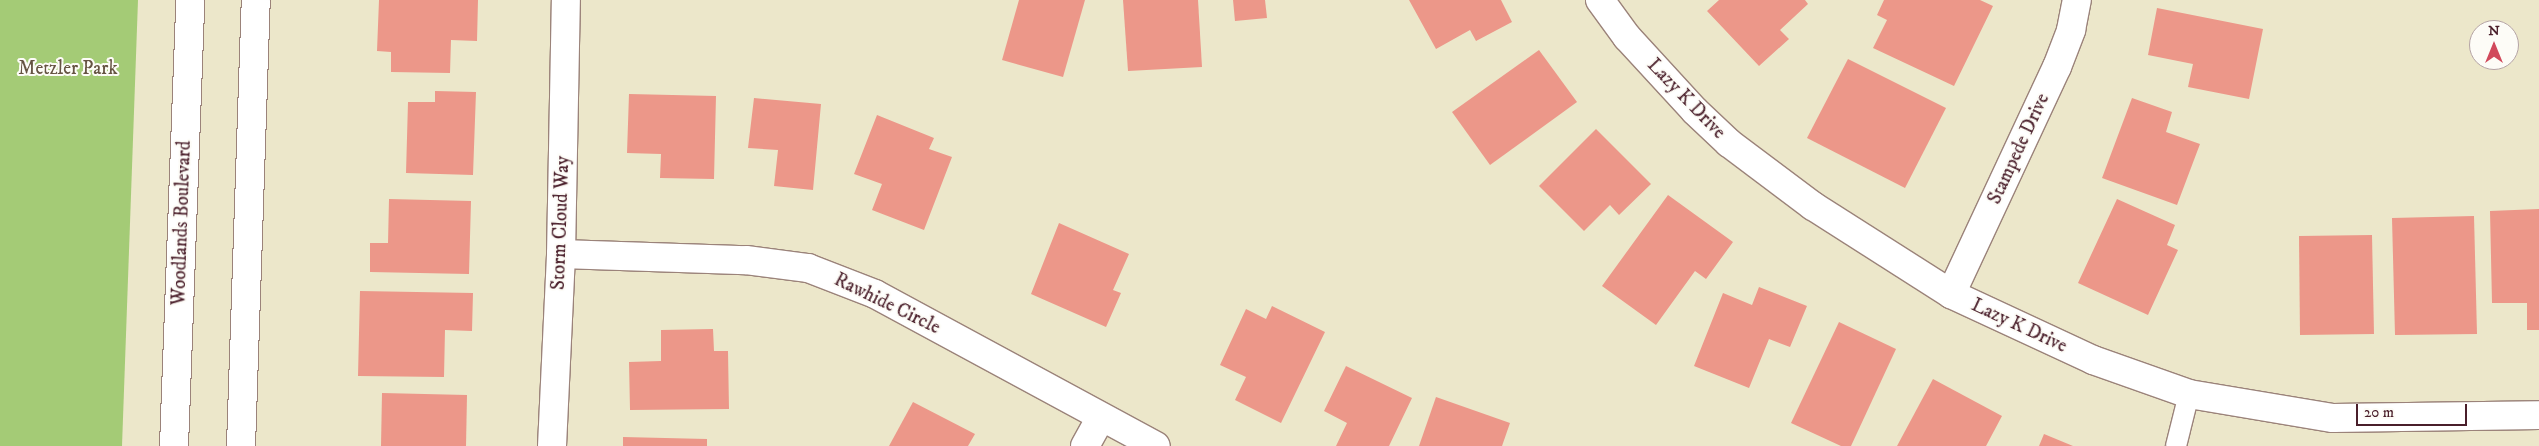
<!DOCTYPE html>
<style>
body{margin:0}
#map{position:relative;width:2539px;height:446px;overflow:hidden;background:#ece7ca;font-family:"IM FELL DW Pica",serif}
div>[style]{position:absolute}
.green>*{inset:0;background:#a4cb76}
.building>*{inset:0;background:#ec9789}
.roads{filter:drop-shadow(1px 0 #9b837a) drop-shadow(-1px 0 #9b837a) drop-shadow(0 1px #9b837a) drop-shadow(0 -1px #9b837a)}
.service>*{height:20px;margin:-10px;padding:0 10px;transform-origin:10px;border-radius:10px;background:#fff}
.minor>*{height:28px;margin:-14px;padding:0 14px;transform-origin:14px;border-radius:14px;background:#fff}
.tertiary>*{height:28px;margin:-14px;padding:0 14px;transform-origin:14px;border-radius:14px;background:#fff}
span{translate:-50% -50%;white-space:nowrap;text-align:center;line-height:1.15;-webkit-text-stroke:4px #fdfcf7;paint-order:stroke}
.park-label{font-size:19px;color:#655342}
.street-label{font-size:19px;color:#4a1f2b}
.north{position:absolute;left:2469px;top:20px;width:50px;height:50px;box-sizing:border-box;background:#fdfcf7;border:1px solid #b5a4a5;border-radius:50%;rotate:0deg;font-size:14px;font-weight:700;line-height:20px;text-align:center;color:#4a1f2b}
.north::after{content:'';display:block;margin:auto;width:18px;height:22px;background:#d1495b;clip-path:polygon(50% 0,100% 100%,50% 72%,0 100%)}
.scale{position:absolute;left:2356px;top:404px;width:111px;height:22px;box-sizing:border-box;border:2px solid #4a1f2b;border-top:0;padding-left:6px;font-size:15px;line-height:18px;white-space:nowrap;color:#4a1f2b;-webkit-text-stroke:4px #fdfcf7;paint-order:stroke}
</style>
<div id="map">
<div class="green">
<i style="clip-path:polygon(0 0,138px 0,122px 446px,0 446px)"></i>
</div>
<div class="building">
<i style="clip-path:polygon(379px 0,478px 0,477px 41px,451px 40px,450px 73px,391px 72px,391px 52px,377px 51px)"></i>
<i style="clip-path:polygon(1019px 0,1085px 0,1063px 77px,1002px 60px)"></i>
<i style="clip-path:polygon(1123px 0,1198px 0,1202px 67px,1128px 71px)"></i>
<i style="clip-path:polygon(1233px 0,1265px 0,1267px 18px,1235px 21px)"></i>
<i style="clip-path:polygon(1409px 0,1501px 0,1512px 22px,1476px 41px,1470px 30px,1436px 49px)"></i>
<i style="clip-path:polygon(1719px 0,1805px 0,1808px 4px,1780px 30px,1789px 39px,1759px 66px,1707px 11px)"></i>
<i style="clip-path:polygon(1884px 0,1980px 0,1993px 6px,1954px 86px,1873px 48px,1887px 20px,1877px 15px)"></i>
<i style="clip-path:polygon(2157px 8px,2263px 29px,2249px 99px,2188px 87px,2193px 64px,2148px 55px)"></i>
<i style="clip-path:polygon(1539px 50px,1577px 102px,1490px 165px,1452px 112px)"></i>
<i style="clip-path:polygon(1848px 59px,1946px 108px,1905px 188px,1807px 138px)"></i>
<i style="clip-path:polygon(435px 91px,476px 92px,473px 175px,406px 173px,408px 102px,435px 102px)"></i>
<i style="clip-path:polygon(629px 94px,716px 96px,714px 179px,660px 178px,661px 154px,627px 153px)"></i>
<i style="clip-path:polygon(754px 98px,821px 104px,813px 190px,774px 186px,778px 150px,748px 148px)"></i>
<i style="clip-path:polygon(2132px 98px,2172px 112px,2166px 132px,2200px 144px,2177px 205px,2102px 178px)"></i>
<i style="clip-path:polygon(877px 115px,934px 138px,929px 149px,952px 157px,924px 230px,872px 210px,882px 184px,854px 174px)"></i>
<i style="clip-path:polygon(1596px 129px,1651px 184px,1619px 215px,1610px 205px,1584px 231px,1539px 186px)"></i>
<i style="clip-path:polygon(1668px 195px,1733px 242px,1706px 279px,1695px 271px,1656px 325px,1602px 286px)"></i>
<i style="clip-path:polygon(389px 199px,471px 201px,469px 274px,370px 272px,370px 243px,388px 243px)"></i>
<i style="clip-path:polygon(2117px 199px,2175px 225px,2167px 245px,2178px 250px,2148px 315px,2078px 283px)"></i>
<i style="clip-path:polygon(2539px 209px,2539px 330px,2527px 330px,2527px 303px,2492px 303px,2490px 211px)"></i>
<i style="clip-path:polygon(2474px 216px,2477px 334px,2395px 335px,2392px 218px)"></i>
<i style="clip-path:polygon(1059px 223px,1129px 254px,1113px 290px,1121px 293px,1106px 327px,1031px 294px)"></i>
<i style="clip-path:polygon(2372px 235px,2374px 334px,2300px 335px,2299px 236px)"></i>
<i style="clip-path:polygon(1759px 287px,1807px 306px,1790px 347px,1769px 339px,1749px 388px,1694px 366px,1723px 293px,1752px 305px)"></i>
<i style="clip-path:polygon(360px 291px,473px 293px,472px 331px,445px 330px,444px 377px,358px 376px)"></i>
<i style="clip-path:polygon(1272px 306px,1325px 332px,1281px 423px,1235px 400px,1246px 377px,1220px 365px,1246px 309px,1266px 319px)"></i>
<i style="clip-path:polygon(1839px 322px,1896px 349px,1851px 446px,1841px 446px,1791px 423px)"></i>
<i style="clip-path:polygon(713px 329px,714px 351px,728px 351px,729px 409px,630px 410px,629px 362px,661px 361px,661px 330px)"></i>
<i style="clip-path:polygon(1346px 366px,1412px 398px,1389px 446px,1336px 446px,1347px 423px,1324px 411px)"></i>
<i style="clip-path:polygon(1933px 379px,2002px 416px,1986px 446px,1897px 446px)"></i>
<i style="clip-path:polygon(382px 393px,467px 395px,466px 446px,381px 446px)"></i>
<i style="clip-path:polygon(1436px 397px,1510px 423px,1502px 446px,1419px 446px)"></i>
<i style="clip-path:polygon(913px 402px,975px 434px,968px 446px,889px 446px)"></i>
<i style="clip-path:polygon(2044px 434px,2073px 446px,2039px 446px)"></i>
<i style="clip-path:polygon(623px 437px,707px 439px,707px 446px,623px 446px)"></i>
</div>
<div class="roads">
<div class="service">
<i style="left:2176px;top:446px;width:54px;rotate:-76deg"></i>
</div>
<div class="minor">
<i style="left:1600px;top:0;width:46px;rotate:53.9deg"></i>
<i style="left:1627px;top:37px;width:100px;rotate:47.4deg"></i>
<i style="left:1695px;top:111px;width:47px;rotate:43.3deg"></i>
<i style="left:1729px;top:143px;width:105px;rotate:36.9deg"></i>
<i style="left:1813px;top:206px;width:164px;rotate:32.5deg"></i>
<i style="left:1951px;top:294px;width:157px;rotate:24.9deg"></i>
<i style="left:2093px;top:360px;width:102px;rotate:19.5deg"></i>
<i style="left:2189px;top:394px;width:146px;rotate:9.5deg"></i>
<i style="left:2333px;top:418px;width:206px;rotate:-0.8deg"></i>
<i style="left:561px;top:254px;width:185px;rotate:1.9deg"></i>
<i style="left:746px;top:260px;width:63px;rotate:7.4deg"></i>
<i style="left:808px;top:268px;width:72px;rotate:21.2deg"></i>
<i style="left:875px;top:294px;width:319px;rotate:28.4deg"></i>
<i style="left:1951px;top:294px;width:251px;rotate:-65deg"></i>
<i style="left:2057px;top:67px;width:40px;rotate:-69deg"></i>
<i style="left:2071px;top:30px;width:31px;rotate:-79deg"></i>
<i style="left:552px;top:446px;width:192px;rotate:-87.3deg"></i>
<i style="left:561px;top:254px;width:254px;rotate:-88.9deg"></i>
<i style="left:1085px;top:446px;width:33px;rotate:-61deg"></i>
</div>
<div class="tertiary">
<i style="left:174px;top:446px;width:446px;rotate:-87.9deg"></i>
<i style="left:241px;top:446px;width:446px;rotate:-88.1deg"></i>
</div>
</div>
<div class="park-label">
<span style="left:68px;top:69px">Metzler Park</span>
</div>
<div class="street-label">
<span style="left:1686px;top:99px;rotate:46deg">Lazy K Drive</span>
<span style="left:2019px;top:149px;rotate:-65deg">Stampede Drive</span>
<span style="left:182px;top:223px;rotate:-88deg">Woodlands Boulevard</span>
<span style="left:561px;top:223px;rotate:-88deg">Storm Cloud Way</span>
<span style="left:887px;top:304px;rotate:26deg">Rawhide Circle</span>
<span style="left:2019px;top:326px;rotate:25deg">Lazy K Drive</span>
</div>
<div class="north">N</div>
<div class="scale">20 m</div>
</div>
